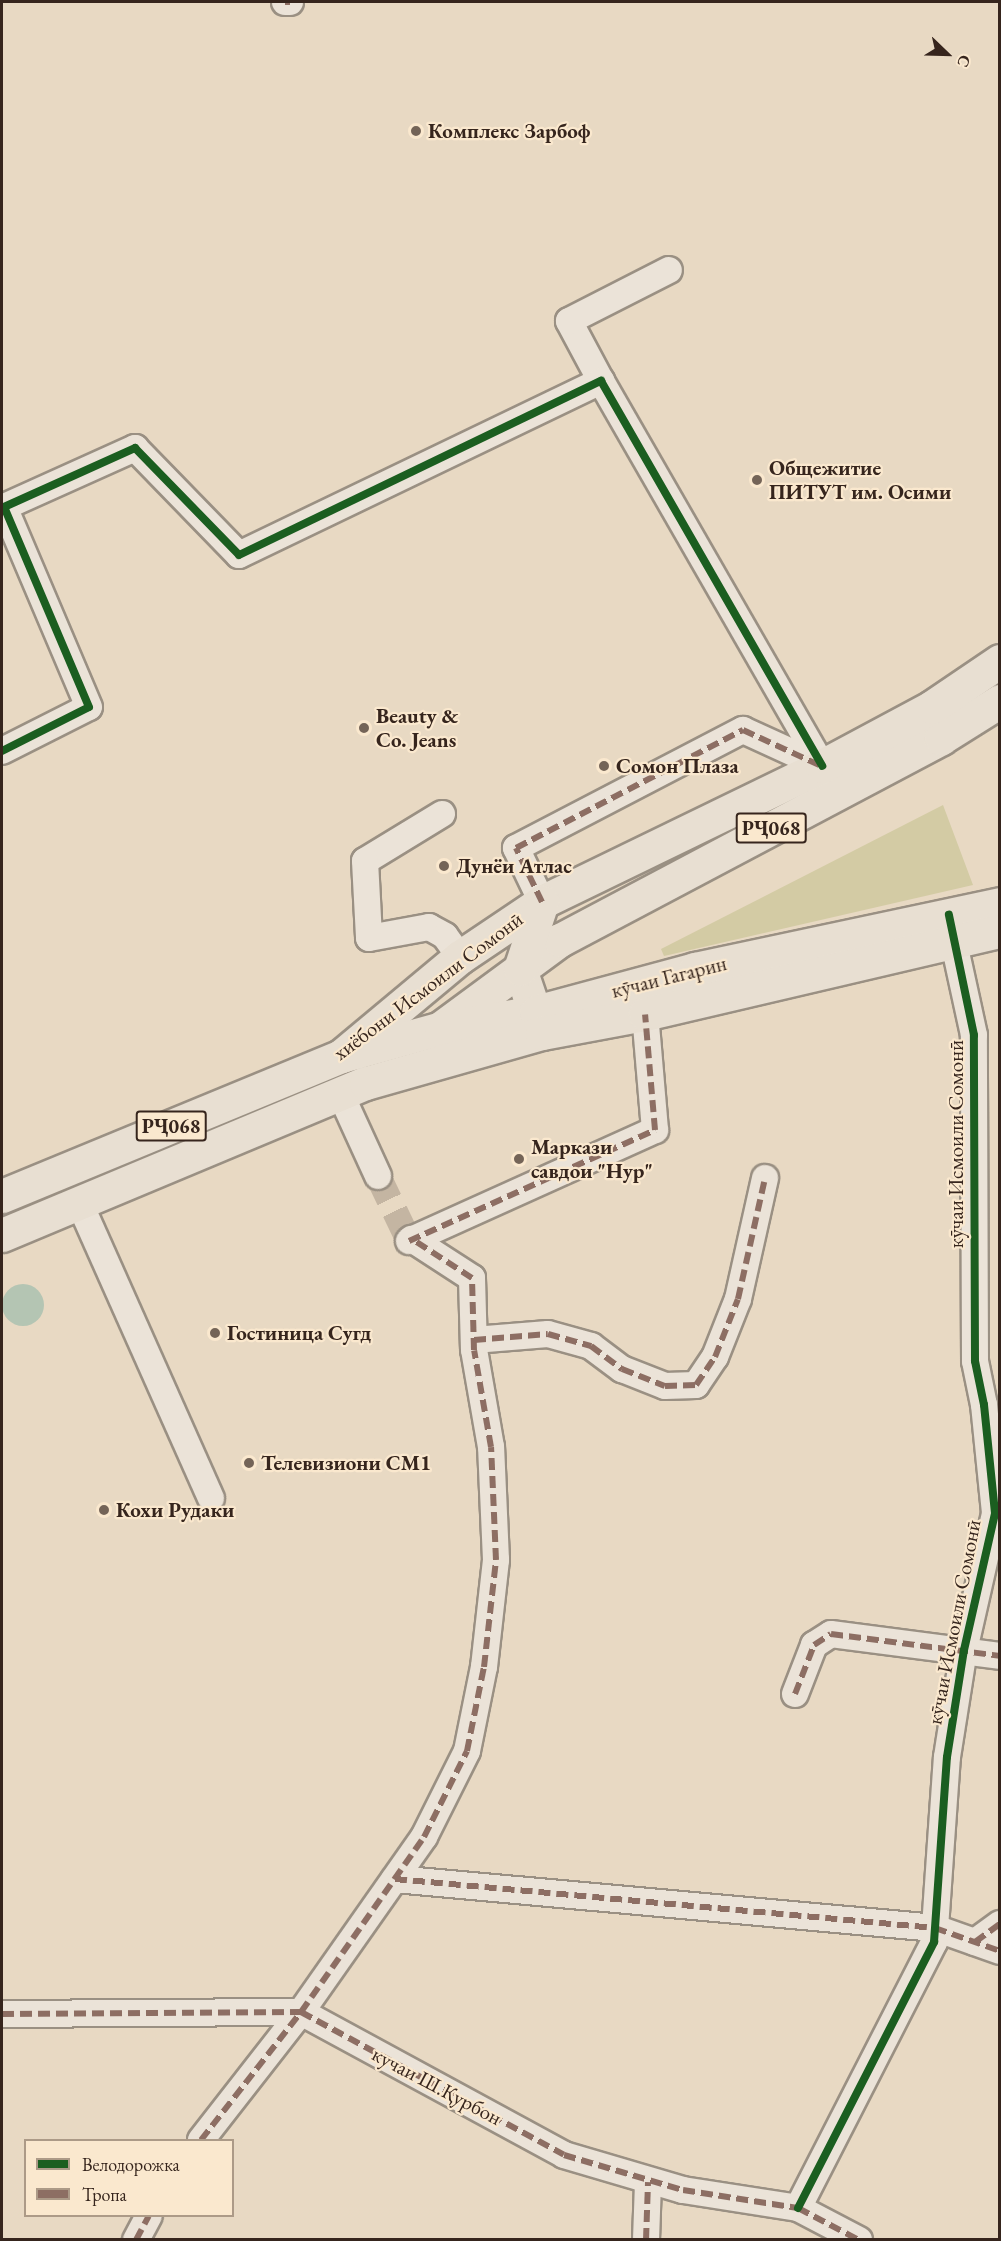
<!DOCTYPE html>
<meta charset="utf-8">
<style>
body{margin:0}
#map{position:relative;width:1001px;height:2241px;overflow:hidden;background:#e8d9c3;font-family:"EB Garamond",serif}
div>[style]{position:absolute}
.green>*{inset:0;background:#d3cba4}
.water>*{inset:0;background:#b4c5b3}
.round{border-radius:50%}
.minor-tunnel>*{height:26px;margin-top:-13px;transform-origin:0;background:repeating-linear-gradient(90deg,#c4b5a2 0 26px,transparent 0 39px)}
.roads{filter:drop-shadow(2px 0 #9a9083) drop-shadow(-2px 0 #9a9083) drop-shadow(0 2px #9a9083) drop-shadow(0 -2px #9a9083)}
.minor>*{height:26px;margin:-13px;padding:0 13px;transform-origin:13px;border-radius:13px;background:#ebe3d8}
.major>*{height:33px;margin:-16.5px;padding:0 16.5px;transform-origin:16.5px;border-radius:16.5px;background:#e8dfd2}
.highway>*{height:33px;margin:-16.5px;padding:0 16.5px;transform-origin:16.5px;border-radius:16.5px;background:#e8dfd2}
.quiet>*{height:6px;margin-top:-3px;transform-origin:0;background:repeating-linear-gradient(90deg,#8d6e63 0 12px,transparent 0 18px)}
.cycleway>*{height:8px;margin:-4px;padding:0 4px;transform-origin:4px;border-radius:4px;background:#1b5e20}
.dots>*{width:16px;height:16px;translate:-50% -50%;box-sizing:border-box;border:3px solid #fae8ce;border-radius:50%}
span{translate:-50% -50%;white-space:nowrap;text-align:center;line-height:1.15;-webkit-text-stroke:4.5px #fae8ce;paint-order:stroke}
.shield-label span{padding:2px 4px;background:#fae8ce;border:2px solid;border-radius:4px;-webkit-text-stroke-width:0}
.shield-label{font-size:20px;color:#36251d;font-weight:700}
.poi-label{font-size:21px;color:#36251d;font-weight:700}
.left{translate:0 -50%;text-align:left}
.street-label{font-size:21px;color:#36251d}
.frame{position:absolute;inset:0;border:3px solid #36251d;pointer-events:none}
.legend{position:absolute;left:24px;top:2139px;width:210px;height:78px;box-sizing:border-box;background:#fae8ce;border:2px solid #ac9a87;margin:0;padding:8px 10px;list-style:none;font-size:18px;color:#36251d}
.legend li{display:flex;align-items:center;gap:12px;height:30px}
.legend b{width:30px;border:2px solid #ac9a87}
.north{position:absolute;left:917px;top:24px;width:60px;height:60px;-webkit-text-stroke:4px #fae8ce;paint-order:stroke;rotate:113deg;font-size:16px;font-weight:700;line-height:24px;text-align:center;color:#36251d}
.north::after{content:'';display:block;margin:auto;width:21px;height:27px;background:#36251d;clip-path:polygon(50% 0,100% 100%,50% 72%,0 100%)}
</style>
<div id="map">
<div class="green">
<i style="clip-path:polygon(943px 805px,973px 885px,664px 956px,661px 949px)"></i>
</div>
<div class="water">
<i class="round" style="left:2px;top:1284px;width:42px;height:42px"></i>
</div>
<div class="minor-tunnel">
<i style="left:378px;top:1176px;width:72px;rotate:64.5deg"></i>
</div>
<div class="roads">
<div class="minor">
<i style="left:285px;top:2px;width:5px"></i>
<i style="left:601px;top:381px;width:68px;rotate:-118.1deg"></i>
<i style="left:569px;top:321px;width:112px;rotate:-27deg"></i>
<i style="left:2px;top:751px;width:97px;rotate:-26.8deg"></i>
<i style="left:89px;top:707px;width:217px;rotate:-113deg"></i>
<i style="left:4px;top:507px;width:144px;rotate:-24.2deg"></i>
<i style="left:135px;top:448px;width:149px;rotate:45.8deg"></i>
<i style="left:239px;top:555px;width:402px;rotate:-25.7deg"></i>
<i style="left:601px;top:381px;width:444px;rotate:60.1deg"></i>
<i style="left:442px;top:814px;width:90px;rotate:148.6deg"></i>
<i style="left:365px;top:861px;width:77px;rotate:87deg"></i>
<i style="left:369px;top:938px;width:61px;rotate:-10.4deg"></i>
<i style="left:429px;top:927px;width:18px;rotate:29deg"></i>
<i style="left:445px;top:936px;width:26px;rotate:54deg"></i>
<i style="left:542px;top:902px;width:60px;rotate:-115.7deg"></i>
<i style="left:516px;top:848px;width:256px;rotate:-27.5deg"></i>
<i style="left:743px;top:730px;width:87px;rotate:24.5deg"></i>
<i style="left:341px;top:1095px;width:89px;rotate:65.4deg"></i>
<i style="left:80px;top:1204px;width:322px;rotate:66deg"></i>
<i style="left:409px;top:1241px;width:270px;rotate:-24.3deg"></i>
<i style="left:655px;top:1130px;width:116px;rotate:-94.9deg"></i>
<i style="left:474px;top:1340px;width:74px;rotate:-4.6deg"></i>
<i style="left:548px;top:1334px;width:45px;rotate:15.6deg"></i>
<i style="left:591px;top:1346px;width:39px;rotate:37deg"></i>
<i style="left:622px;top:1369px;width:46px;rotate:21.6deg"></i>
<i style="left:665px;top:1386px;width:31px;rotate:-2deg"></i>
<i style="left:696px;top:1385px;width:34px;rotate:-56deg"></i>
<i style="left:715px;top:1357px;width:62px;rotate:-68.4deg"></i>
<i style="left:738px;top:1299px;width:124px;rotate:-77.4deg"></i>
<i style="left:795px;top:1694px;width:53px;rotate:-68.8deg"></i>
<i style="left:814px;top:1645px;width:20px;rotate:-33deg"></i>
<i style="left:831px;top:1634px;width:170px;rotate:7.4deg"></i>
<i style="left:395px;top:1879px;width:542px;rotate:5.18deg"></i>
<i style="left:935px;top:1928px;width:69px;rotate:19.5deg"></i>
<i style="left:975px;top:1942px;width:31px;rotate:-36deg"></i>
<i style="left:2px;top:2014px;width:299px;rotate:-0.4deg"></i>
<i style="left:301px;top:2012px;width:299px;rotate:28.5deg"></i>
<i style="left:564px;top:2155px;width:124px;rotate:16.4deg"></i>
<i style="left:683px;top:2190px;width:116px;rotate:8.9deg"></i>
<i style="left:798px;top:2208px;width:69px;rotate:27.7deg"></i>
<i style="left:201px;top:2140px;width:162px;rotate:-52deg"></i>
<i style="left:301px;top:2012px;width:214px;rotate:-54.9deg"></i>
<i style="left:424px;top:1837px;width:96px;rotate:-63.4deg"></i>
<i style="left:467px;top:1751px;width:86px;rotate:-78.6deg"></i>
<i style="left:484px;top:1667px;width:108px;rotate:-83.6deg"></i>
<i style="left:496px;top:1560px;width:113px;rotate:-92.5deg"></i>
<i style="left:491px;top:1447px;width:98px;rotate:-99.9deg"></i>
<i style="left:474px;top:1350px;width:72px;rotate:-91.6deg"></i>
<i style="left:472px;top:1278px;width:72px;rotate:-147deg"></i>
<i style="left:798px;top:2208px;width:299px;rotate:-62.9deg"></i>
<i style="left:934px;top:1942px;width:185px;rotate:-86deg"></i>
<i style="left:947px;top:1757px;width:108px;rotate:-81deg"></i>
<i style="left:964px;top:1650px;width:140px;rotate:-77.2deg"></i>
<i style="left:995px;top:1513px;width:109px;rotate:-95.8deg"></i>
<i style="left:984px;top:1405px;width:45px;rotate:-101.6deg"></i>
<i style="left:975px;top:1361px;width:326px;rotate:-90.2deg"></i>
<i style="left:974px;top:1035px;width:113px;rotate:-102.3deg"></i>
<i style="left:136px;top:2240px;width:27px;rotate:-62deg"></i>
<i style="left:646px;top:2240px;width:58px;rotate:-88deg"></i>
</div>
<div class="major">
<i style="left:435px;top:1032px;width:155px;rotate:-36.4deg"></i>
<i style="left:560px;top:940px;width:431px;rotate:-27.9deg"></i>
<i style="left:941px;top:738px;width:70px;rotate:-32.1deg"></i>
<i style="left:341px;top:1056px;width:155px;rotate:-39.8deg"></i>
<i style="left:460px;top:957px;width:99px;rotate:-33.9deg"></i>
<i style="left:542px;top:902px;width:311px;rotate:-25.9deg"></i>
<i style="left:822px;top:766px;width:125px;rotate:-28.2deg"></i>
<i style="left:932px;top:707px;width:82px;rotate:-34.1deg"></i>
</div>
<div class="highway">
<i style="left:541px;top:1031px;width:65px;rotate:-108.7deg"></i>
<i style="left:520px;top:969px;width:71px;rotate:-71.8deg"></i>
<i style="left:2px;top:1196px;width:367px;rotate:-22.4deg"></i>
<i style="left:341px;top:1056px;width:104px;rotate:-15.6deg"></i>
<i style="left:441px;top:1028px;width:96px;rotate:-9.6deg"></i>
<i style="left:536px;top:1012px;width:165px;rotate:-15.1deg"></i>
<i style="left:695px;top:969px;width:312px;rotate:-12deg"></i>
<i style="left:2px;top:1235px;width:394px;rotate:-22.7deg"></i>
<i style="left:366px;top:1083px;width:183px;rotate:-15.9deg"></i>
<i style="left:542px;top:1033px;width:105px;rotate:-10.5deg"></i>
<i style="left:645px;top:1014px;width:365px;rotate:-13.2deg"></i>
</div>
</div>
<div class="quiet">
<i style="left:285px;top:2px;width:5px"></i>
<i style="left:542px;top:902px;width:60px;rotate:-115.7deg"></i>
<i style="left:516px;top:848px;width:256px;rotate:-27.5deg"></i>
<i style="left:743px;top:730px;width:84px;rotate:24.7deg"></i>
<i style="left:409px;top:1241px;width:270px;rotate:-24.3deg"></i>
<i style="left:655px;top:1130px;width:116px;rotate:-94.9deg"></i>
<i style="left:474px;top:1340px;width:74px;rotate:-4.6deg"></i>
<i style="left:548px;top:1334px;width:45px;rotate:15.6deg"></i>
<i style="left:591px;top:1346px;width:39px;rotate:37deg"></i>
<i style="left:622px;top:1369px;width:46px;rotate:21.6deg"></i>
<i style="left:665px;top:1386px;width:31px;rotate:-2deg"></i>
<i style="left:696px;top:1385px;width:34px;rotate:-56deg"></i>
<i style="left:715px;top:1357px;width:62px;rotate:-68.4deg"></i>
<i style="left:738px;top:1299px;width:124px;rotate:-77.4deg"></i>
<i style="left:795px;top:1694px;width:53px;rotate:-68.8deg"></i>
<i style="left:814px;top:1645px;width:20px;rotate:-33deg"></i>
<i style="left:831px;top:1634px;width:170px;rotate:7.4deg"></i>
<i style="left:395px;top:1879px;width:542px;rotate:5.18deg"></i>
<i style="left:935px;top:1928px;width:69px;rotate:19.5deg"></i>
<i style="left:975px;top:1942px;width:31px;rotate:-36deg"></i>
<i style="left:2px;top:2014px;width:299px;rotate:-0.4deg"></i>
<i style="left:301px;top:2012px;width:299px;rotate:28.5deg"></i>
<i style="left:564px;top:2155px;width:124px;rotate:16.4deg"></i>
<i style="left:683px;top:2190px;width:116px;rotate:8.9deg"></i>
<i style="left:798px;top:2208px;width:69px;rotate:27.7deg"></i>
<i style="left:201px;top:2140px;width:162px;rotate:-52deg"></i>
<i style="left:301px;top:2012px;width:214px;rotate:-54.9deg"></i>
<i style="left:424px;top:1837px;width:96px;rotate:-63.4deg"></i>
<i style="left:467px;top:1751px;width:86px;rotate:-78.6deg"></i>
<i style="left:484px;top:1667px;width:108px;rotate:-83.6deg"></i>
<i style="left:496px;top:1560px;width:113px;rotate:-92.5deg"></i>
<i style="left:491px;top:1447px;width:98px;rotate:-99.9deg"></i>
<i style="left:474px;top:1350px;width:72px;rotate:-91.6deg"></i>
<i style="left:472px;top:1278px;width:72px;rotate:-147deg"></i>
<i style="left:136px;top:2240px;width:27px;rotate:-62deg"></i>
<i style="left:646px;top:2240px;width:58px;rotate:-88deg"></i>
</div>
<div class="cycleway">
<i style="left:2px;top:751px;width:97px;rotate:-26.8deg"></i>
<i style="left:89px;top:707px;width:217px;rotate:-113deg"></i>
<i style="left:4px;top:507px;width:144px;rotate:-24.2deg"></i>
<i style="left:135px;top:448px;width:149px;rotate:45.8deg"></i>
<i style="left:239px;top:555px;width:402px;rotate:-25.7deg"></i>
<i style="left:601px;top:381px;width:444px;rotate:60.1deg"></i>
<i style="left:798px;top:2208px;width:299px;rotate:-62.9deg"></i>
<i style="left:934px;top:1942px;width:185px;rotate:-86deg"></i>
<i style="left:947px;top:1757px;width:108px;rotate:-81deg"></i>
<i style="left:964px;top:1650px;width:140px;rotate:-77.2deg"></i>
<i style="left:995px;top:1513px;width:109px;rotate:-95.8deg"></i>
<i style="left:984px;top:1405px;width:45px;rotate:-101.6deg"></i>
<i style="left:975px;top:1361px;width:326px;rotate:-90.2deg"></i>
<i style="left:974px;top:1035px;width:123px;rotate:-101.8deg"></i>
</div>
<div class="dots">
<i style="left:416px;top:131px;background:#746457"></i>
<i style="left:757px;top:480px;background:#746457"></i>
<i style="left:364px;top:728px;background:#746457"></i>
<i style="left:604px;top:766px;background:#746457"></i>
<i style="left:444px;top:866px;background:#746457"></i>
<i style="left:519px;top:1159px;background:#746457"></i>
<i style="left:215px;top:1333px;background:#746457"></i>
<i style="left:249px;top:1463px;background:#746457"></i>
<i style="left:104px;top:1510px;background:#746457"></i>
</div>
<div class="shield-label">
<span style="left:771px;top:828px">РҶ068</span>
<span style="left:171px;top:1126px">РҶ068</span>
</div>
<div class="poi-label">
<span class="left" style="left:428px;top:131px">Комплекс Зарбоф</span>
<span class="left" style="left:769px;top:480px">Общежитие<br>ПИТУТ им. Осими</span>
<span class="left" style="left:376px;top:728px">Beauty &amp;<br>Co. Jeans</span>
<span class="left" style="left:616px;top:766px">Сомон Плаза</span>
<span class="left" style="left:456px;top:866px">Дунёи Атлас</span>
<span class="left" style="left:531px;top:1159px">Маркази<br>савдои "Нур"</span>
<span class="left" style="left:227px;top:1333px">Гостиница Сугд</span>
<span class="left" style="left:261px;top:1463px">Телевизиони СМ1</span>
<span class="left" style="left:116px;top:1510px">Кохи Рудаки</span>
</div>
<div class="street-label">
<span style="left:669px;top:977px;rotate:-14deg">кӯчаи Гагарин</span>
<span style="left:428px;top:986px;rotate:-37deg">хиёбони Исмоили Сомонӣ</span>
<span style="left:956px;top:1144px;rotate:-90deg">кӯчаи Исмоили Сомонӣ</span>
<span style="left:954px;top:1622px;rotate:-79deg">кӯчаи Исмоили Сомонӣ</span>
<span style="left:437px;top:2086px;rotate:28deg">кучаи Ш.Қурбон</span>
</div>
<div class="frame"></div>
<ul class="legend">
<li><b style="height:8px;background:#1b5e20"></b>Велодорожка</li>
<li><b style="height:8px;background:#8d6e63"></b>Тропа</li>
</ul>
<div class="north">С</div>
</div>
